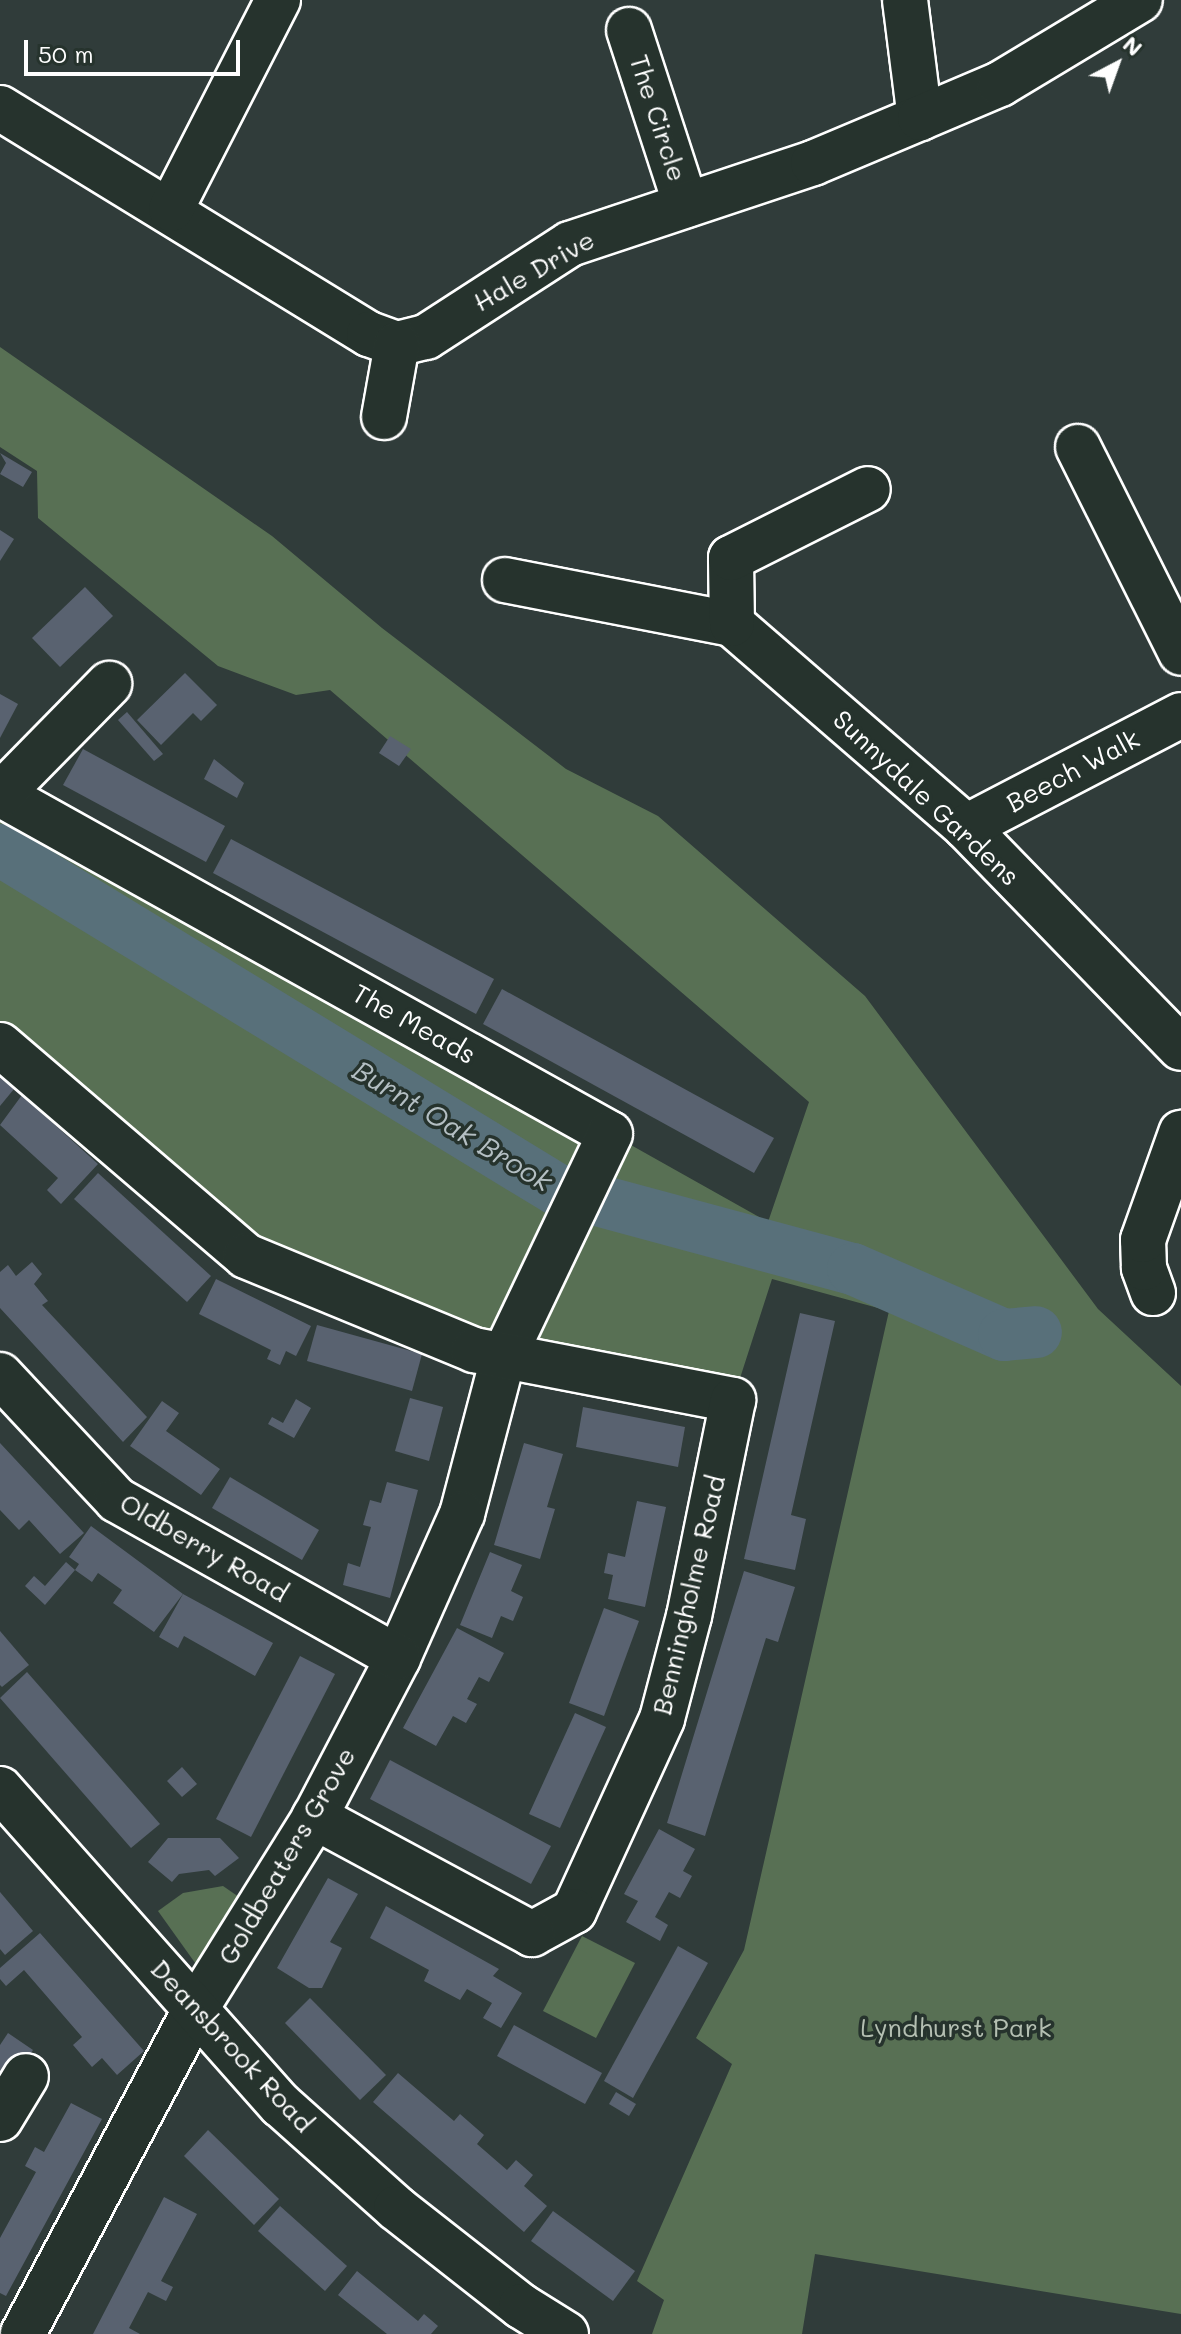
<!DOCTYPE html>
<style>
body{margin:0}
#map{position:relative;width:1181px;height:2334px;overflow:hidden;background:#303c3a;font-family:Mali,sans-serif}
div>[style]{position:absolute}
.green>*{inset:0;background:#587054}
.river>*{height:52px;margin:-26px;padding:0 26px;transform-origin:26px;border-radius:26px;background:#58707a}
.building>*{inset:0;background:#596270}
.roads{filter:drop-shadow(2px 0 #fff) drop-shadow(-2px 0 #fff) drop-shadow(0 2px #fff) drop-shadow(0 -2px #fff)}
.minor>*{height:44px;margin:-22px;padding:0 22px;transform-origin:22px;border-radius:22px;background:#26332d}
span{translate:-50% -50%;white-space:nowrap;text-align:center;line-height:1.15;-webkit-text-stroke:7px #26332d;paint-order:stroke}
.street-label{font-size:26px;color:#fff}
.park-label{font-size:26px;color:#b4bfb2}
.water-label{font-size:28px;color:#b4bfc3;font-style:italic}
.north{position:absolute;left:1077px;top:24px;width:80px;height:80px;-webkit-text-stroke:6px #26332d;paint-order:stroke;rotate:41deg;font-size:22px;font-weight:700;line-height:32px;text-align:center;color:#fff}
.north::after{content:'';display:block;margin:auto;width:28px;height:36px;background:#fff;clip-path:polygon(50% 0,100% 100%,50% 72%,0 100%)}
.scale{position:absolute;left:24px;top:40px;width:216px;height:36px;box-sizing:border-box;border:4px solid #fff;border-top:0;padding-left:10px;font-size:24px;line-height:28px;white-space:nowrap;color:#fff;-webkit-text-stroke:6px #26332d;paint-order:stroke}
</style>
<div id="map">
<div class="green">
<i style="clip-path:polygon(0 347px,272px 536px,382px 628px,566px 769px,658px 816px,865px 996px,1098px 1309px,1181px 1386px,1181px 2314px,815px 2254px,802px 2334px,652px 2334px,664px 2300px,637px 2281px,732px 2064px,696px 2038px,744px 1950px,889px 1311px,772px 1279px,732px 1403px,503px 1358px,246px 1256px,0 1045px,0 791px,768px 1222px,809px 1102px,330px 690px,296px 695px,218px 666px,38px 518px,37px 471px,0 447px)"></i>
<i style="clip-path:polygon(223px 1886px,239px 1897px,208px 1965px,198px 1967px,158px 1911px,183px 1893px)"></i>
<i style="clip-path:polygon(582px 1936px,635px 1963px,596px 2038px,543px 2011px)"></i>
</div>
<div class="river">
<i style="left:0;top:850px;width:651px;rotate:31.37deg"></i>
<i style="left:556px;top:1189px;width:308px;rotate:15.1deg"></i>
<i style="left:853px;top:1269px;width:165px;rotate:23.6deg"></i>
<i style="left:1004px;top:1335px;width:32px;rotate:-5deg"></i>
</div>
<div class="building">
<i style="clip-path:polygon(0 453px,32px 472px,23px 487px,0 474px,6px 463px)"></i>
<i style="clip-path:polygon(0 530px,14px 539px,0 561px)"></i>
<i style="clip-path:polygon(85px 587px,113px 616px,60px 667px,32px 638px)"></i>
<i style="clip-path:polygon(185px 673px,217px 705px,201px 721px,193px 713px,161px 745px,137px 720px)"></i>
<i style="clip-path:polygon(0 694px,18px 704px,0 738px)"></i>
<i style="clip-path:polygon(127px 712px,163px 754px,154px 761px,118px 720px)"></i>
<i style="clip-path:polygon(390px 736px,411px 749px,399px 766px,379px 753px)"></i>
<i style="clip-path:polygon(83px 749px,225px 826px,206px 862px,63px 785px)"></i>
<i style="clip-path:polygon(214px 759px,244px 783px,237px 798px,204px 779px)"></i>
<i style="clip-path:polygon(231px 839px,494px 979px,476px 1014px,213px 873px)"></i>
<i style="clip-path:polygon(502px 989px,774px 1138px,754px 1173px,483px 1024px)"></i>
<i style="clip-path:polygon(0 1078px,14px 1089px,0 1106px)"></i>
<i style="clip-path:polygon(22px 1095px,98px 1164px,61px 1204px,47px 1190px,58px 1178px,0 1125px)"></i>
<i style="clip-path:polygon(98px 1173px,211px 1276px,187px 1302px,74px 1199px)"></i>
<i style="clip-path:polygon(32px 1262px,42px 1274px,34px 1284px,48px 1301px,42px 1305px,147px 1417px,123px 1442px,0 1308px,0 1272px,8px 1265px,16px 1276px)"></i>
<i style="clip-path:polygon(216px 1279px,311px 1326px,296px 1356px,286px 1351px,280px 1365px,267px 1359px,271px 1350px,199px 1314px)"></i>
<i style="clip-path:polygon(800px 1313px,835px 1321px,791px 1515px,806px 1519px,795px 1570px,744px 1559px)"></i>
<i style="clip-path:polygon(317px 1325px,422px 1354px,412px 1391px,307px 1361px)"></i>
<i style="clip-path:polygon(410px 1398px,443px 1407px,429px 1461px,395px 1451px)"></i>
<i style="clip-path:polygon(296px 1399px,311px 1408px,294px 1438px,268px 1424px,272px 1417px,283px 1423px)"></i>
<i style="clip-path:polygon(162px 1401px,179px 1413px,166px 1431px,220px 1469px,201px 1495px,130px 1446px)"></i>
<i style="clip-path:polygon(583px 1407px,685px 1427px,678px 1467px,576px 1447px)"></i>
<i style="clip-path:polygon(0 1443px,84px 1533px,60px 1554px,29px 1520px,19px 1530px,0 1510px)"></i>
<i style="clip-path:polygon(524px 1443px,563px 1454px,547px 1507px,555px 1509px,540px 1559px,494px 1545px)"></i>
<i style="clip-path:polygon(230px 1477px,319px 1530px,302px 1560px,212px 1508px)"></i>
<i style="clip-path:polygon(387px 1482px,418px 1490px,390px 1598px,343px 1585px,348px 1563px,360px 1567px,371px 1527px,363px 1525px,370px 1500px,381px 1503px)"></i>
<i style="clip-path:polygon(637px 1501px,666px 1507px,645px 1607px,608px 1599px,613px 1575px,604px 1573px,608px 1553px,625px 1557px)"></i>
<i style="clip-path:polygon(91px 1526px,183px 1594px,154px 1632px,113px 1603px,122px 1590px,98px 1573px,92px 1582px,75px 1570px,45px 1605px,25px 1586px,34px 1576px,45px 1586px,66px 1562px,75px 1570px,79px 1564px,69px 1557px)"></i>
<i style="clip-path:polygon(490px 1552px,522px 1565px,511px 1591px,523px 1597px,513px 1621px,501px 1616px,492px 1638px,460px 1625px)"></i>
<i style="clip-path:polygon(744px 1571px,795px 1587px,778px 1642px,766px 1638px,705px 1836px,667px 1823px)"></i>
<i style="clip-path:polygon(183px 1594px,273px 1643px,255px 1676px,184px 1636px,178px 1648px,159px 1637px)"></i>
<i style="clip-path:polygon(604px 1608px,639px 1621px,604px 1716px,569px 1703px)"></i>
<i style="clip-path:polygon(457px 1628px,504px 1653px,489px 1682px,479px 1677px,467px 1699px,477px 1704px,466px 1723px,453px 1716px,436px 1746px,403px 1728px)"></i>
<i style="clip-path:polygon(0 1631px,29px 1665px,2px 1687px,0 1685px)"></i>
<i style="clip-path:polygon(300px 1656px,335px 1674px,251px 1837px,216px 1819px)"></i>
<i style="clip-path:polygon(27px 1672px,160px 1824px,131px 1848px,0 1698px)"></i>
<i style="clip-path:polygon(575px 1713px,606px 1727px,560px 1828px,529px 1814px)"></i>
<i style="clip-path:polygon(390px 1760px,551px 1846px,531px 1884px,370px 1799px)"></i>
<i style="clip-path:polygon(182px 1767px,197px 1784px,182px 1797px,167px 1781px)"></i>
<i style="clip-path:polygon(659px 1829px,695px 1849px,683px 1871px,692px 1876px,680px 1898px,669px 1892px,655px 1917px,668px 1925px,660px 1941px,626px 1922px,638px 1901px,624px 1894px)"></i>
<i style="clip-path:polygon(168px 1838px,220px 1838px,239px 1858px,215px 1876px,209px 1870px,179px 1874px,172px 1882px,148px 1862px)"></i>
<i style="clip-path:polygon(328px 1878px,358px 1894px,330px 1942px,342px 1948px,322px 1988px,309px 1988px,277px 1968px)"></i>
<i style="clip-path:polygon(0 1892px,33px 1931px,5px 1955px,0 1949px)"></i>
<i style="clip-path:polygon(386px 1906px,499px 1969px,493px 1976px,522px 1993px,501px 2028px,483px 2018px,492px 2003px,467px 1989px,460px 2000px,424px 1981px,429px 1970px,370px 1938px)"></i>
<i style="clip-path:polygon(40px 1933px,144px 2051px,117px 2075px,102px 2058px,92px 2067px,73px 2045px,82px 2037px,24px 1970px,6px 1986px,0 1979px,0 1968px)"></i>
<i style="clip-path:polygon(678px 1946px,708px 1963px,633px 2098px,604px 2081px)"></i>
<i style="clip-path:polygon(310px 1998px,386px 2075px,360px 2100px,285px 2023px)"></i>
<i style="clip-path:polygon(514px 2025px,602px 2073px,585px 2104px,497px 2056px)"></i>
<i style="clip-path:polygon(8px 2033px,33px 2050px,0 2097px,0 2045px)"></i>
<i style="clip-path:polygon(398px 2073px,454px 2121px,460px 2114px,484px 2135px,477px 2144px,507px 2170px,516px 2160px,533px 2175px,524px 2186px,547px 2206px,524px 2232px,373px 2102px)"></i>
<i style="clip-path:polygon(616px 2092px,636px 2104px,629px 2116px,609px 2104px)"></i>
<i style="clip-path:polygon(71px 2103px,102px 2119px,6px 2296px,0 2293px,0 2238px,36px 2172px,25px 2166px,35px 2147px,44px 2152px)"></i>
<i style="clip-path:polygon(208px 2130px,279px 2199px,254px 2225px,184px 2156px)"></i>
<i style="clip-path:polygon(164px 2197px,197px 2214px,161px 2281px,173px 2287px,166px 2301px,148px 2292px,129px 2328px,140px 2334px,93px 2334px)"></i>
<i style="clip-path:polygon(280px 2206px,347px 2266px,325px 2291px,258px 2231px)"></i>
<i style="clip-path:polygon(553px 2211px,635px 2271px,613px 2301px,531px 2241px)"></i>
<i style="clip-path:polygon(357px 2271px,418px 2321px,424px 2314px,438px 2326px,431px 2334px,387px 2334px,338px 2295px)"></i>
</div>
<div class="roads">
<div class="minor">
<i style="left:905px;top:0;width:119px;rotate:82.8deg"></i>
<i style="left:629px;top:30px;width:184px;rotate:72deg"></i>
<i style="left:0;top:108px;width:433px;rotate:31.5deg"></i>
<i style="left:369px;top:334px;width:30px;rotate:20deg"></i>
<i style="left:397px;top:344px;width:30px;rotate:-14deg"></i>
<i style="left:426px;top:337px;width:171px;rotate:-32.9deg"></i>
<i style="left:570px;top:244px;width:256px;rotate:-18.4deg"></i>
<i style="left:813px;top:163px;width:116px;rotate:-22.8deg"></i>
<i style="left:920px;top:118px;width:87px;rotate:-23deg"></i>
<i style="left:1000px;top:84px;width:163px;rotate:-31deg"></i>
<i style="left:171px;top:209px;width:235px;rotate:-62.9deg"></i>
<i style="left:384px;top:417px;width:74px;rotate:-79.9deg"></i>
<i style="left:1078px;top:447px;width:230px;rotate:63.4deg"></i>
<i style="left:505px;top:580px;width:231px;rotate:11deg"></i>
<i style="left:732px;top:624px;width:310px;rotate:40.9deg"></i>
<i style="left:966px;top:827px;width:308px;rotate:45.8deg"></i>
<i style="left:732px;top:624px;width:66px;rotate:-90.9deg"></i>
<i style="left:731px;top:558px;width:153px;rotate:-26.7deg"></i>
<i style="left:0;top:794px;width:698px;rotate:29.13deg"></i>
<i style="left:610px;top:1134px;width:248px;rotate:115.5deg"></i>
<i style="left:503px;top:1358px;width:161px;rotate:104.7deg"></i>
<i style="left:462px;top:1514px;width:158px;rotate:114deg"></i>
<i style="left:398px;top:1658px;width:179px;rotate:117.6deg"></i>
<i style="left:315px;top:1817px;width:227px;rotate:121.9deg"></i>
<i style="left:195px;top:2010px;width:367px;rotate:118deg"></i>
<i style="left:0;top:795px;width:156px;rotate:-45.5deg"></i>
<i style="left:966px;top:827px;width:242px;rotate:-27.5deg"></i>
<i style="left:0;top:1045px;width:324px;rotate:40.6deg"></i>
<i style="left:246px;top:1256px;width:247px;rotate:22.4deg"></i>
<i style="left:474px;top:1350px;width:264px;rotate:10.9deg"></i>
<i style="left:733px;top:1400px;width:220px;rotate:101.5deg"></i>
<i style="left:689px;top:1616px;width:106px;rotate:104.7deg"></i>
<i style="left:662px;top:1719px;width:211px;rotate:114.6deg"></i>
<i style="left:574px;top:1911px;width:48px;rotate:151.3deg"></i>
<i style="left:532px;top:1934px;width:247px;rotate:-151.7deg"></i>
<i style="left:1153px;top:1293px;width:27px;rotate:-110deg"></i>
<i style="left:1144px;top:1268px;width:28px;rotate:-92deg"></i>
<i style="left:1143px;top:1240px;width:114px;rotate:-70.4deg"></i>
<i style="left:0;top:1375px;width:171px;rotate:46.9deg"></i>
<i style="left:117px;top:1500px;width:322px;rotate:29.3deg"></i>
<i style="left:0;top:1789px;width:423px;rotate:48.4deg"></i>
<i style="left:281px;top:2105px;width:154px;rotate:41.8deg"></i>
<i style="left:396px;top:2208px;width:159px;rotate:38.1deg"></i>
<i style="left:521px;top:2306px;width:53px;rotate:31.9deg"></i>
<i style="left:0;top:2119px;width:50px;rotate:-58.8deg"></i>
</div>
</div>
<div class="street-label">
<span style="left:658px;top:118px;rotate:72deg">The Circle</span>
<span style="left:534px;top:271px;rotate:-30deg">Hale Drive</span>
<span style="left:1073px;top:771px;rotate:-28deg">Beech Walk</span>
<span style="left:926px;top:798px;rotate:43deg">Sunnydale Gardens</span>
<span style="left:414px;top:1024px;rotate:29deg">The Meads</span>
<span style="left:204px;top:1548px;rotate:30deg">Oldberry Road</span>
<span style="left:689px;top:1595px;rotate:-77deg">Benningholme Road</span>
<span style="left:287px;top:1856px;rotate:-60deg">Goldbeaters Grove</span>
<span style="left:232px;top:2046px;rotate:47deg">Deansbrook Road</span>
</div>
<div class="park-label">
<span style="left:956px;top:2028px">Lyndhurst Park</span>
</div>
<div class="water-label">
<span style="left:453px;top:1125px;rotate:31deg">Burnt Oak Brook</span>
</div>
<div class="north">N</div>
<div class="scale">50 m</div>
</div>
